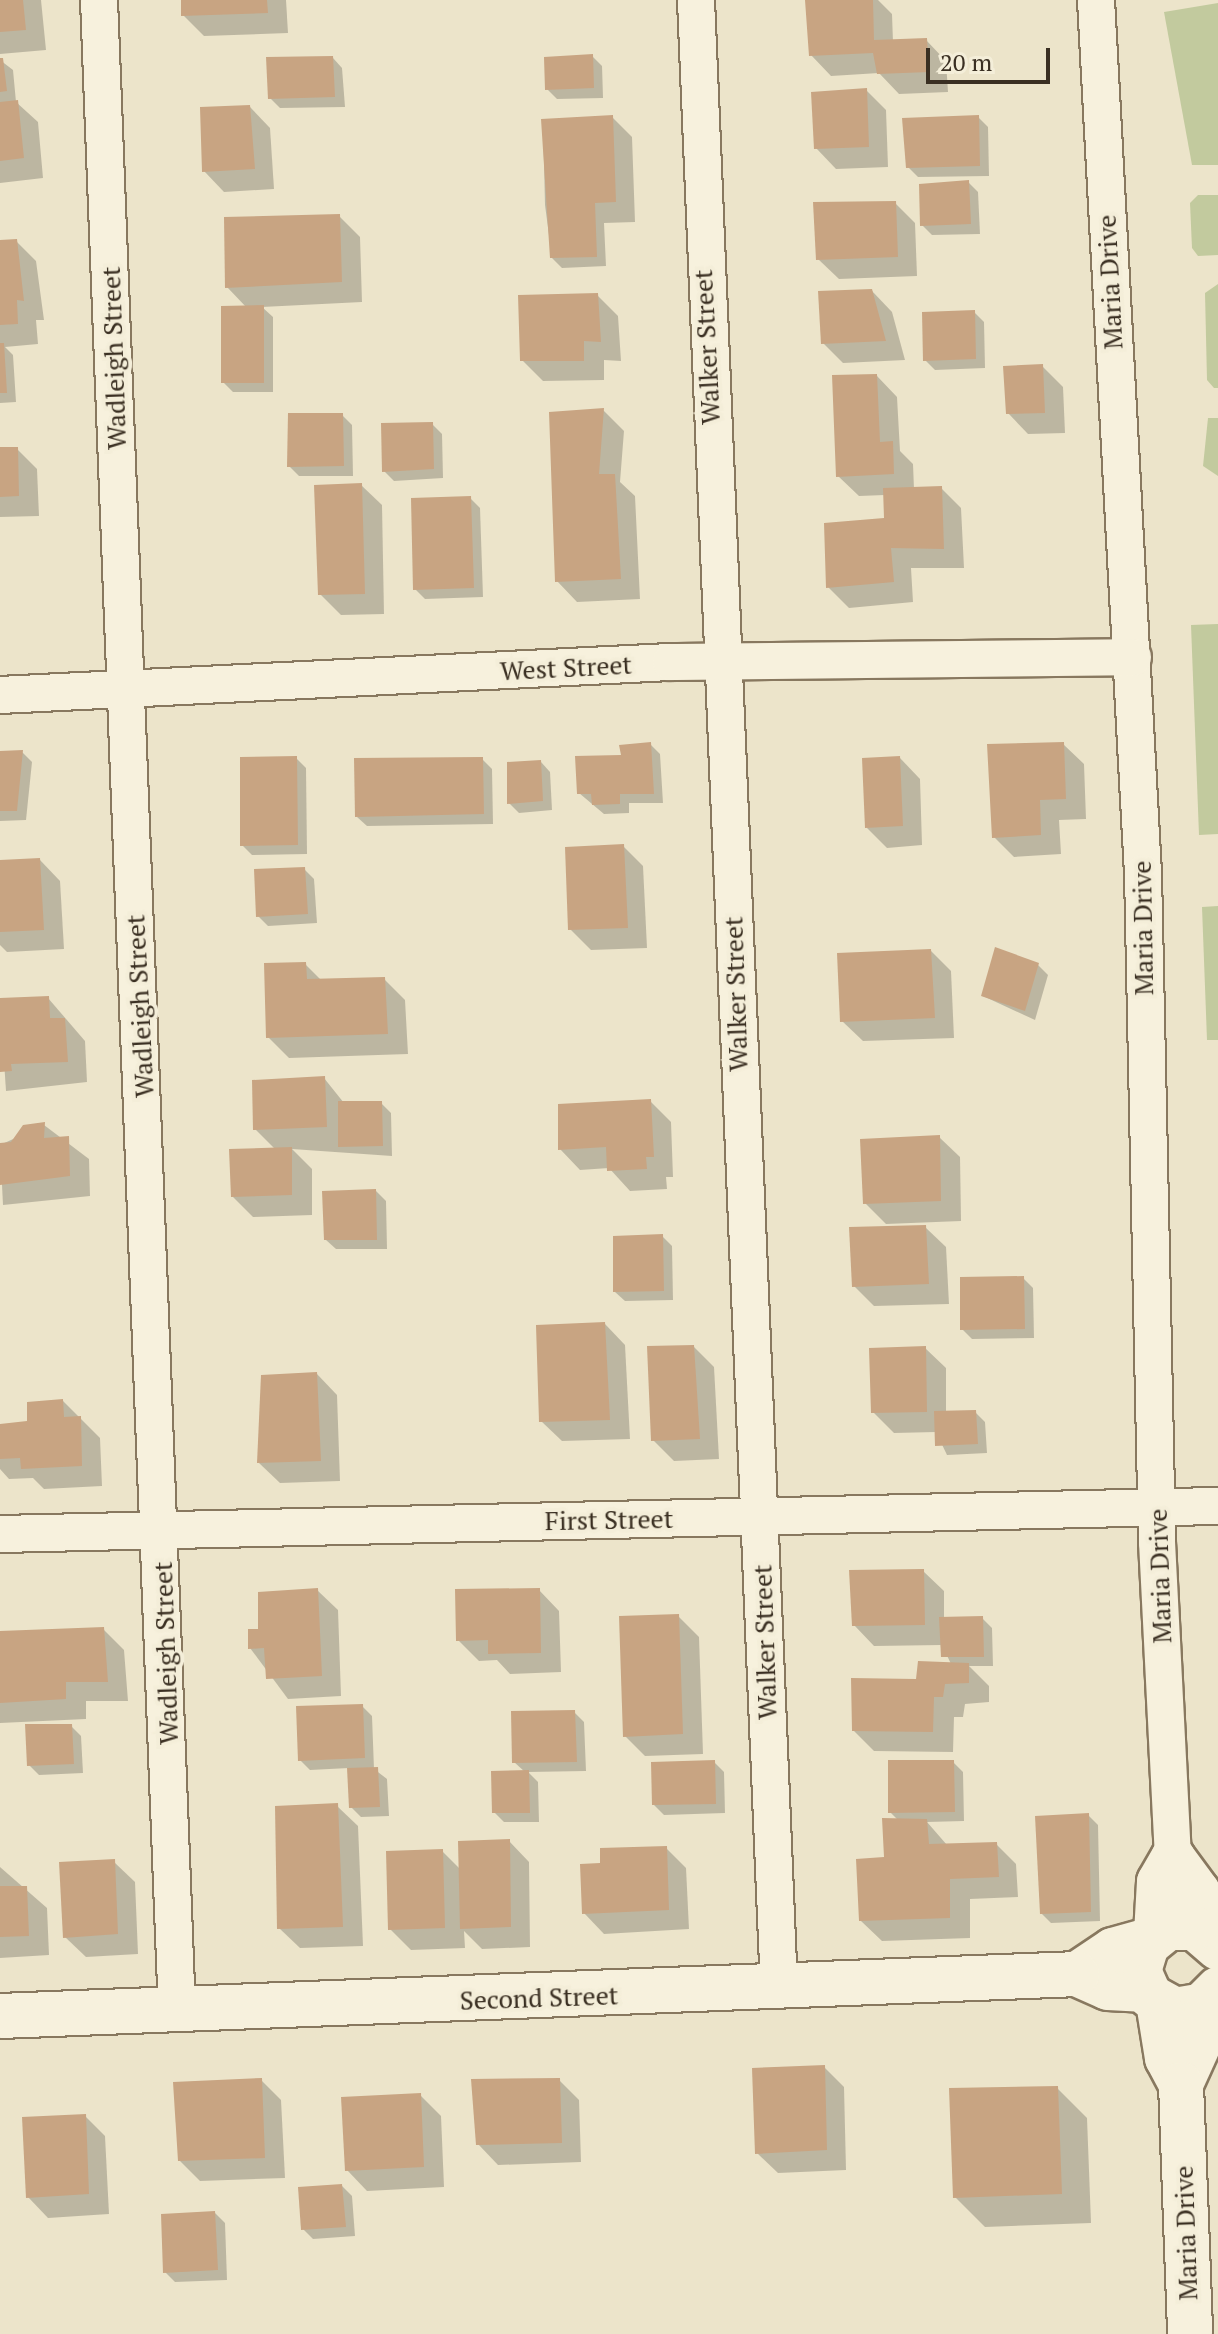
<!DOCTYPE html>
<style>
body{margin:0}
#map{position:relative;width:1218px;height:2334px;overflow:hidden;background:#ece4ca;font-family:"PT Serif",serif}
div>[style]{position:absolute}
.green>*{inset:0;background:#c2ca9e}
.shadow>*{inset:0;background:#0003}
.building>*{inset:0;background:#c8a482}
.roads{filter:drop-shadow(2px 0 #88785f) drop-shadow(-2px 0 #88785f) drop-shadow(0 2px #88785f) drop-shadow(0 -2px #88785f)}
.minor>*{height:36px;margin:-18px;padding:0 18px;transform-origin:18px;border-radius:18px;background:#f7f1dd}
.tertiary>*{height:44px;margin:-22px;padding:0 22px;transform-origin:22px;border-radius:22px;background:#f7f1dd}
span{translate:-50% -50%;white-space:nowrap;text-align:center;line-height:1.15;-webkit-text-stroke:8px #f4eed9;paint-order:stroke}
.street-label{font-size:26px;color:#3a2f22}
.scale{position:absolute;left:926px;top:48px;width:124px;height:36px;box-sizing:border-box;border:4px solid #3a2f22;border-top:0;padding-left:10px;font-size:24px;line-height:28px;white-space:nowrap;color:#3a2f22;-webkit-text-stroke:6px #f4eed9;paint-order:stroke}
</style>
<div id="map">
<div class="green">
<i style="clip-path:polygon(1218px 3px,1218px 165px,1192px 165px,1164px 12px)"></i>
<i style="clip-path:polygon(1198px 195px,1218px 195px,1218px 255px,1198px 256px,1192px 248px,1190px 203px)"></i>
<i style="clip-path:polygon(1218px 284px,1218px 388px,1214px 388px,1207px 380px,1205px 293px)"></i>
<i style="clip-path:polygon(1208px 418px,1218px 418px,1218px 476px,1203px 466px)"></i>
<i style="clip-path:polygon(1218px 624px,1218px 834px,1199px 835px,1191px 625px)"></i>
<i style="clip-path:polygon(1218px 906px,1218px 1040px,1207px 1040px,1202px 907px)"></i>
</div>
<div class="shadow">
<i style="clip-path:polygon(0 0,41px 0,46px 50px,0 54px)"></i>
<i style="clip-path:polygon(183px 0,286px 0,288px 33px,204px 36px,183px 15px)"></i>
<i style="clip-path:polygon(807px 0,878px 0,892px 14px,893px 42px,926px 40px,946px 61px,948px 92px,899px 94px,879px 73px,831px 76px,811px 55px)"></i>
<i style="clip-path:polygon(592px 56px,602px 66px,603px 98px,557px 99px,547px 89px)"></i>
<i style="clip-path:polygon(333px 58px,342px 68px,345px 107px,280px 108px,270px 98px)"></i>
<i style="clip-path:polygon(0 60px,13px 70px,16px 102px,38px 122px,43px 178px,0 183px)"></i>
<i style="clip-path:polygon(866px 90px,886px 110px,888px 167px,836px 169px,816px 148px)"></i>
<i style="clip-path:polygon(250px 107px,270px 128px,274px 189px,224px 192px,204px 171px)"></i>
<i style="clip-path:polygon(612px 117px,632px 137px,635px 222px,604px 223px,606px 266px,562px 268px,552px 258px,545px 205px,543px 121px)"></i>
<i style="clip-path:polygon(978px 117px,988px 127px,989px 176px,918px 177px,908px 167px)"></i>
<i style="clip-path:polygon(968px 182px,978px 192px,980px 234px,932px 235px,922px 225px)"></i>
<i style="clip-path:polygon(895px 203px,915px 223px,917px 276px,839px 279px,818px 259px)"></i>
<i style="clip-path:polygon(339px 216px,360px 237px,362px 302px,262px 307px,273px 317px,273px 392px,233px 392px,223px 382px,247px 308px,227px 287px)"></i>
<i style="clip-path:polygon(16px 241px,36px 261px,44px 320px,36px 320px,38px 344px,5px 347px,13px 355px,16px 402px,0 403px,0 242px)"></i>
<i style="clip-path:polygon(872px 291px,892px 312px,905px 360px,843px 363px,823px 343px)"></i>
<i style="clip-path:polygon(597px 295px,618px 316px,621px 361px,604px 360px,604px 380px,543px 381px,522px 360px)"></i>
<i style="clip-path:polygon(974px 312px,984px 322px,985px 368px,935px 370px,925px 360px)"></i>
<i style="clip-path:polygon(1042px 366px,1063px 387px,1065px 433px,1028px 434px,1008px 413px)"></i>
<i style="clip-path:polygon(877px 376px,897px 397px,900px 451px,913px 464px,914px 489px,941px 488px,961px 508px,964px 568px,911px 568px,913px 602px,849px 608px,828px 587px,887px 519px,885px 495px,859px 496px,838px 476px)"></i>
<i style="clip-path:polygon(603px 410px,624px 431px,620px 482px,635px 496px,640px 599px,577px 602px,557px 581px)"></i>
<i style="clip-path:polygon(342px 415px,352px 425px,353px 476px,299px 476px,289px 466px)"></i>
<i style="clip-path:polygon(432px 424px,442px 434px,443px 478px,394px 481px,384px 471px)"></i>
<i style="clip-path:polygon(0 449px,17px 449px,37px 469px,39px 516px,0 517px)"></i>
<i style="clip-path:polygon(361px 485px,382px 505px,384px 614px,341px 615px,320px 594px)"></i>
<i style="clip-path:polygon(470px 498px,480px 508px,483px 597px,425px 599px,415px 589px)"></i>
<i style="clip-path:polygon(650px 744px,660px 754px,663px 803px,629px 803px,629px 813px,604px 814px,579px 793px)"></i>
<i style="clip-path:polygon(1063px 744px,1084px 764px,1086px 819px,1059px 820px,1061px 854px,1014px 857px,994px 837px)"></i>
<i style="clip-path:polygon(22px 752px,32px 762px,26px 820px,0 821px,0 753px)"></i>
<i style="clip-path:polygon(296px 758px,306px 768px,307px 854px,252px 855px,242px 845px)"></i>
<i style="clip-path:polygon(900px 758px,920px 779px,922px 845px,887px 848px,867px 828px)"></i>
<i style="clip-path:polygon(482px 759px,492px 769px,493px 824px,367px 826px,357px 817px)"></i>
<i style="clip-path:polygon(541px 762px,550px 772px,552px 810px,519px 813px,509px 803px)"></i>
<i style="clip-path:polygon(623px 846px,643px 866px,647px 948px,591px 950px,570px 929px)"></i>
<i style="clip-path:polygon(40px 860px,60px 881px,64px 949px,7px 952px,0 945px,0 862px)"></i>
<i style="clip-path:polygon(304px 869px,314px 879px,317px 923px,268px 926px,258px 916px)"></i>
<i style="clip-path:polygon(931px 951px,951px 971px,954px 1038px,863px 1041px,842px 1021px)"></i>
<i style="clip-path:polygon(305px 964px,322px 981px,384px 979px,405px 1000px,408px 1054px,289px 1058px,268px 1037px)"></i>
<i style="clip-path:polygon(1038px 965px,1048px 975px,1035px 1020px,983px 996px)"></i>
<i style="clip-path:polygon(48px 998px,85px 1041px,87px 1082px,6px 1091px,0 1000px)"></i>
<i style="clip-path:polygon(324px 1078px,344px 1103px,381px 1103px,391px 1113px,392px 1156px,292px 1149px,312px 1169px,312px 1215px,253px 1217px,233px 1197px,275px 1149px,255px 1129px)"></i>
<i style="clip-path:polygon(650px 1101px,671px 1122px,673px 1177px,666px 1177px,667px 1189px,630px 1191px,609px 1168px,580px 1170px,560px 1149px)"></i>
<i style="clip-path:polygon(44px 1125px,89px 1159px,90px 1196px,3px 1205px,0 1145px)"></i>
<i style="clip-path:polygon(939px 1137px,960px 1157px,961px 1221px,886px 1224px,865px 1203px)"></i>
<i style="clip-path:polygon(376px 1191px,386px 1201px,387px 1249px,336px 1249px,326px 1240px)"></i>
<i style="clip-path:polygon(925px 1227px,946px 1247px,949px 1304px,874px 1306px,854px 1286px)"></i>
<i style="clip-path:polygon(662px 1236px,672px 1246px,673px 1300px,625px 1301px,615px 1292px)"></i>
<i style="clip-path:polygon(1023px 1278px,1033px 1288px,1034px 1338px,972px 1339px,962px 1329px)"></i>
<i style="clip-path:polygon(605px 1324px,625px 1345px,630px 1439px,562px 1441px,541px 1421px)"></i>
<i style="clip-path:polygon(694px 1347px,714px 1367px,719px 1459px,674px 1461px,653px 1440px)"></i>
<i style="clip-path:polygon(925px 1348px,946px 1368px,946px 1413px,975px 1412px,985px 1422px,987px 1453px,947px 1455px,936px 1432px,894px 1433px,873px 1412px)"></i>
<i style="clip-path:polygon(317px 1374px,337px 1395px,340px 1481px,280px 1483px,259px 1463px)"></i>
<i style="clip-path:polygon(63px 1401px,100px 1438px,102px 1486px,44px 1489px,33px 1478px,9px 1479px,0 1469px,0 1426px,29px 1423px)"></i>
<i style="clip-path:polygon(923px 1571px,944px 1591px,944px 1619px,982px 1618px,992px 1628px,993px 1666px,969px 1666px,989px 1686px,989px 1702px,965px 1704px,963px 1717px,954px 1717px,953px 1752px,874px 1751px,854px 1731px,951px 1664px,942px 1645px,874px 1646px,854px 1625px)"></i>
<i style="clip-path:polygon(317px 1590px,338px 1610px,341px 1696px,288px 1699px,250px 1648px,260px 1631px)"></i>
<i style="clip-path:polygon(539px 1590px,559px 1611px,561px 1672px,510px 1674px,497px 1660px,479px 1661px,458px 1640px)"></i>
<i style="clip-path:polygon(678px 1616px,699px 1637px,703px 1754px,645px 1756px,625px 1736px)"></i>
<i style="clip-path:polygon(103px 1629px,124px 1650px,128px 1701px,86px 1701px,86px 1719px,0 1723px,0 1633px)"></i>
<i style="clip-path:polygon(362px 1706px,372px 1716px,374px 1769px,387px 1779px,389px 1816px,361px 1817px,351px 1807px,349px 1768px,310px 1770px,300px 1760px)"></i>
<i style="clip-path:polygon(574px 1712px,584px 1722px,586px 1771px,528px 1772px,538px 1782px,539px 1822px,504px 1822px,494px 1812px,525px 1772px,514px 1762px)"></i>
<i style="clip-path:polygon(71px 1726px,81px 1736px,83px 1773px,39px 1775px,29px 1765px)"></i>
<i style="clip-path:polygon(714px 1762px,724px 1772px,725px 1813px,664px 1815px,654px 1805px)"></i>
<i style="clip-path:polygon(953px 1762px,963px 1772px,964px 1821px,927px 1822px,947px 1845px,996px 1844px,1016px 1864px,1018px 1897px,970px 1899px,970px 1938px,882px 1941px,861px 1921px,899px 1821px,890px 1812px)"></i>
<i style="clip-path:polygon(337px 1806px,358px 1826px,363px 1946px,300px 1948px,279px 1928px)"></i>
<i style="clip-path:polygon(1088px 1815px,1098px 1825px,1100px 1921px,1051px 1923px,1041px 1913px)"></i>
<i style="clip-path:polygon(509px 1841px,529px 1862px,530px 1947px,482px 1949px,464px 1931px,465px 1948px,411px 1950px,390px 1929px,442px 1851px,460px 1869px)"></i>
<i style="clip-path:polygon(666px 1848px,686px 1868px,689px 1929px,604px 1934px,584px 1913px,602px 1865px)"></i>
<i style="clip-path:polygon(114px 1862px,135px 1882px,138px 1954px,86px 1957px,65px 1937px)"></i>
<i style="clip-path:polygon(0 1867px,47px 1908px,49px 1955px,0 1958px)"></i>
<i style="clip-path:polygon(824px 2067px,844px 2087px,846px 2170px,778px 2173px,757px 2153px)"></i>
<i style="clip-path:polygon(261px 2080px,281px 2100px,285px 2178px,200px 2181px,180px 2161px)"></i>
<i style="clip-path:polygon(559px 2080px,579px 2100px,581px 2162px,498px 2165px,478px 2144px)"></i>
<i style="clip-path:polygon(1057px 2088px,1087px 2118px,1091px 2223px,985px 2227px,955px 2197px)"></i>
<i style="clip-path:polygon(420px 2095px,441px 2116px,444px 2187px,367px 2191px,347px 2170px)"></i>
<i style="clip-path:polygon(85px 2116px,105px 2136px,109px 2214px,48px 2218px,28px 2197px)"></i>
<i style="clip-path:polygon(342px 2186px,352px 2196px,355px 2236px,313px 2239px,303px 2229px)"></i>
<i style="clip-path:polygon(215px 2213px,225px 2223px,227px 2280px,175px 2282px,165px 2272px)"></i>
</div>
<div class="building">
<i style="clip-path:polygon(0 0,23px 0,26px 30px,0 32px)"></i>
<i style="clip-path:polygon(181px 0,267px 0,268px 13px,181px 16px)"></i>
<i style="clip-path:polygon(805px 0,873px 0,874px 40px,927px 38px,929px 72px,877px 74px,873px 53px,809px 56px)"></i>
<i style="clip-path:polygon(593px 54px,594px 88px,545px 90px,544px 57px)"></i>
<i style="clip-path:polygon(333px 56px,335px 97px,268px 99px,266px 57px)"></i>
<i style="clip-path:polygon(0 58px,3px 58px,7px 91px,0 92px)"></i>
<i style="clip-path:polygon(867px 88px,869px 147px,814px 149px,811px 92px)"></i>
<i style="clip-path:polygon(18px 100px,24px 158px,0 161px,0 102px)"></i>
<i style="clip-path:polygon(250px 105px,255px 169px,202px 172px,200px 107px)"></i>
<i style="clip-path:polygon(613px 115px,616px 202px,595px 203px,597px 257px,550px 258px,541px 119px)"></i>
<i style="clip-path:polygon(979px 115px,980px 166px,906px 168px,902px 118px)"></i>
<i style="clip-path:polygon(969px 180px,971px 224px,920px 226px,919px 184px)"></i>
<i style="clip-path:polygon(896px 201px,898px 257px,816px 260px,813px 202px)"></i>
<i style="clip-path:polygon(340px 214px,342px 282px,225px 288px,224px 217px)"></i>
<i style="clip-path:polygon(17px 239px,24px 301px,17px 300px,18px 324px,0 325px,0 240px)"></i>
<i style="clip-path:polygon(872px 289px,886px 341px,821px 344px,818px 291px)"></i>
<i style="clip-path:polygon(598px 293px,601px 342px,584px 341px,584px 361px,520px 361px,518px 295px)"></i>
<i style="clip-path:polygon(264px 305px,264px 383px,221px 383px,221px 306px)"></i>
<i style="clip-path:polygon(975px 310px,976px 359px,923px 361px,922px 312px)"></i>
<i style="clip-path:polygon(0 343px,4px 343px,7px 393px,0 393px)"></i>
<i style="clip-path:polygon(1043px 364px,1045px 413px,1006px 414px,1003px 366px)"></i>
<i style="clip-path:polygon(877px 374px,880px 442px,893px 441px,894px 474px,836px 477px,832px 375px)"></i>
<i style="clip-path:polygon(604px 408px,599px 474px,615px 474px,621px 579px,555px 582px,549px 412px)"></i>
<i style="clip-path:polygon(288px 413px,343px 413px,344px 466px,287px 467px)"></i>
<i style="clip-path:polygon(433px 422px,434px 469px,382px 472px,381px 423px)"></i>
<i style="clip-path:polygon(0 447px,18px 447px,19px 496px,0 497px)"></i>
<i style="clip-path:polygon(362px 483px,365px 594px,318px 595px,314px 485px)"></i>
<i style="clip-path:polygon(942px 486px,944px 549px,891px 548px,894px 582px,826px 588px,824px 523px,884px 518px,883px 488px)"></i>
<i style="clip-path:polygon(471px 496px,474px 588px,413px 590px,411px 498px)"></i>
<i style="clip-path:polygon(651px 742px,654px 794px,620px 794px,620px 804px,592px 805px,591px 794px,577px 794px,575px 756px,621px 755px,619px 745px)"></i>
<i style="clip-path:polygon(1064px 742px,1066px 799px,1040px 800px,1041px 835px,992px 838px,987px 744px)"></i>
<i style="clip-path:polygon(23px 750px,17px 811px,0 811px,0 751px)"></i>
<i style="clip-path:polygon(297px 756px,298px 845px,240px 846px,240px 757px)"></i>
<i style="clip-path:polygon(900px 756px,903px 826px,865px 828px,862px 758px)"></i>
<i style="clip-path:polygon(483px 757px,484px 814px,355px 817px,354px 758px)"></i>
<i style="clip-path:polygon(541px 760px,543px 801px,507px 804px,507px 762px)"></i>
<i style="clip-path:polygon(624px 844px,628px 928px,568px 930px,565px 847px)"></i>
<i style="clip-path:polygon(40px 858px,44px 930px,0 932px,0 860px)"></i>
<i style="clip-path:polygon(305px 867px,308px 914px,256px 917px,254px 869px)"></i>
<i style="clip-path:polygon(995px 947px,1039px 963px,1025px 1011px,981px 996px)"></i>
<i style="clip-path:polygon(931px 949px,935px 1018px,840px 1022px,837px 953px)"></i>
<i style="clip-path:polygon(306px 962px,307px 979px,385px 977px,388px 1034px,266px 1038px,264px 963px)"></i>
<i style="clip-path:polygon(49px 996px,50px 1018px,65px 1018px,68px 1062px,11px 1064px,12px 1071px,0 1072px,0 998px)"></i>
<i style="clip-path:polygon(325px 1076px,327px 1127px,253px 1130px,252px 1080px)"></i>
<i style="clip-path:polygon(651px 1099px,654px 1157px,646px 1157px,647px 1169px,607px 1171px,606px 1147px,558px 1150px,558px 1104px)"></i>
<i style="clip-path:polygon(338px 1101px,382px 1101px,383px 1146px,338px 1147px)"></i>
<i style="clip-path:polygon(45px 1122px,44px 1138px,69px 1136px,70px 1176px,0 1185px,0 1143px,11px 1142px,23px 1125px)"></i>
<i style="clip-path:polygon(940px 1135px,941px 1201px,863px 1204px,860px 1139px)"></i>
<i style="clip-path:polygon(292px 1147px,292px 1195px,231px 1197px,229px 1149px)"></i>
<i style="clip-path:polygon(376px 1189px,377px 1240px,324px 1240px,322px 1191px)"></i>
<i style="clip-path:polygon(926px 1225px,929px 1284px,852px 1287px,849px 1227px)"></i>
<i style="clip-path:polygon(663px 1234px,664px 1291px,613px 1292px,613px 1236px)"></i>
<i style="clip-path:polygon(1024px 1276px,1025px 1329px,960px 1330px,960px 1277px)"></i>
<i style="clip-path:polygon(605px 1322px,610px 1420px,539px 1422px,536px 1325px)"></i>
<i style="clip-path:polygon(694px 1345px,700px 1439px,651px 1441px,647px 1346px)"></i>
<i style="clip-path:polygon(926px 1346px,927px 1412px,871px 1413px,869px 1348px)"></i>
<i style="clip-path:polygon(317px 1372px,321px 1461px,257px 1463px,261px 1375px)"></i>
<i style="clip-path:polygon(63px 1399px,64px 1417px,81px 1416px,82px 1466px,21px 1469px,20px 1458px,0 1459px,0 1424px,27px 1421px,27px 1402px)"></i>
<i style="clip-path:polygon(976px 1410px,978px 1444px,935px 1446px,934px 1411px)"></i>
<i style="clip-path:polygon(924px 1569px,925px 1625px,852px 1626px,849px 1570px)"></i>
<i style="clip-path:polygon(318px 1588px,322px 1676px,266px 1679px,264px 1648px,248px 1649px,248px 1629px,258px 1629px,258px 1592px)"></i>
<i style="clip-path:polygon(540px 1588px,541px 1653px,488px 1654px,488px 1640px,456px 1641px,455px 1589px)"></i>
<i style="clip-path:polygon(679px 1614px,683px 1734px,623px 1737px,619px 1616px)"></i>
<i style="clip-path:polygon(983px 1616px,984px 1657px,941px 1657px,939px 1617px)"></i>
<i style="clip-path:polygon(104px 1627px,108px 1682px,66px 1682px,66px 1699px,0 1703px,0 1631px)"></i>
<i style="clip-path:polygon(918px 1661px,969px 1663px,969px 1683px,945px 1684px,943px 1697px,934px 1697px,933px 1732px,852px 1731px,851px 1678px,916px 1679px)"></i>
<i style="clip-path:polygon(363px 1704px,365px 1758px,298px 1761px,296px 1706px)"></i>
<i style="clip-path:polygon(575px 1710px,577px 1762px,512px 1763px,511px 1711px)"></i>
<i style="clip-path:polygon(25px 1724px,72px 1724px,74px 1764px,27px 1766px)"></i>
<i style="clip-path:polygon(715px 1760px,716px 1804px,652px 1805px,651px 1762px)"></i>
<i style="clip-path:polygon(888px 1760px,954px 1760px,955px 1812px,888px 1813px)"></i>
<i style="clip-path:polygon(378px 1767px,380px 1807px,349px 1808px,347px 1768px)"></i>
<i style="clip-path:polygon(529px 1770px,530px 1813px,492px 1813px,491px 1771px)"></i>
<i style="clip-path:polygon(338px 1803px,343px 1927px,277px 1929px,275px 1806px)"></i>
<i style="clip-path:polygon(1089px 1813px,1091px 1912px,1040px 1914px,1035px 1816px)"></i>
<i style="clip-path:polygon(882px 1818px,927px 1819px,929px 1844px,997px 1842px,999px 1877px,950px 1879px,950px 1918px,859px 1921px,856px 1859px,884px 1857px)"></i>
<i style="clip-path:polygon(510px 1839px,511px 1927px,460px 1929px,458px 1841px)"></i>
<i style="clip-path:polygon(667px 1846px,669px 1910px,582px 1914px,580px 1864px,600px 1863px,600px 1848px)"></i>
<i style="clip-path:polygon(443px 1849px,445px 1928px,388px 1930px,386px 1851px)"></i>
<i style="clip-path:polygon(115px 1859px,118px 1934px,63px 1938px,59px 1862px)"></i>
<i style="clip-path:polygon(0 1886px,27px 1886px,29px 1936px,0 1937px)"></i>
<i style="clip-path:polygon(825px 2065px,827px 2150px,755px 2154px,752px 2068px)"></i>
<i style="clip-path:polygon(262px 2078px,265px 2158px,178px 2161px,173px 2082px)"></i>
<i style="clip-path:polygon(560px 2078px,562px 2143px,476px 2145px,471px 2079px)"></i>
<i style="clip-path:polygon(1058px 2086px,1062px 2194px,953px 2198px,949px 2088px)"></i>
<i style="clip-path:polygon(421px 2093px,424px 2167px,345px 2171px,341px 2097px)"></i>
<i style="clip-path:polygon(86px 2114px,89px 2194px,26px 2198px,22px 2117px)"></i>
<i style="clip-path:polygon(342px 2184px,346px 2227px,301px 2230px,298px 2187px)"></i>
<i style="clip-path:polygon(215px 2211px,218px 2270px,163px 2273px,161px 2214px)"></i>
</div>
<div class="roads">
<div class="minor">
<i style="left:99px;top:0;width:2013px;rotate:87.78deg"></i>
<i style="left:696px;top:0;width:1990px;rotate:87.61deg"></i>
<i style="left:1096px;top:0;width:874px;rotate:86.92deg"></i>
<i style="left:1143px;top:873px;width:669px;rotate:88.8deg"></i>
<i style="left:1157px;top:1542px;width:316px;rotate:87.1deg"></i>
<i style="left:0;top:695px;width:672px;rotate:-2.82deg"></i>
<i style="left:671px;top:662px;width:462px;rotate:-0.6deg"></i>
<i style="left:0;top:1534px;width:1218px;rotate:-1.32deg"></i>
</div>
<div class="tertiary">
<i style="left:1156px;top:1934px;width:52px;rotate:-86.7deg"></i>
<i style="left:1159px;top:1882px;width:28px;rotate:-60deg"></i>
<i style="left:1173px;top:1858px;width:42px;rotate:53.7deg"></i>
<i style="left:1198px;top:1892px;width:44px;rotate:78.2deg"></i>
<i style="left:1218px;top:1948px;width:30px;rotate:-139deg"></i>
<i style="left:1195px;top:1928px;width:27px;rotate:180deg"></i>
<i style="left:1168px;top:1928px;width:27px;rotate:141deg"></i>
<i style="left:1147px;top:1945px;width:27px;rotate:107deg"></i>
<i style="left:1139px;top:1971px;width:27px;rotate:66deg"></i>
<i style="left:1150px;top:1996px;width:29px;rotate:29deg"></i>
<i style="left:1175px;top:2010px;width:27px;rotate:-10deg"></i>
<i style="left:1202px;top:2005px;width:23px;rotate:-45deg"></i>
<i style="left:1146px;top:1990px;width:38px;rotate:-177deg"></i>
<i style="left:1108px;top:1988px;width:34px;rotate:-156deg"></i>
<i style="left:1077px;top:1974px;width:43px;rotate:-33.7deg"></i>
<i style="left:1113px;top:1950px;width:41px;rotate:-15.8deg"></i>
<i style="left:1158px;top:2002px;width:57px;rotate:80.9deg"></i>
<i style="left:1167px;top:2058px;width:30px;rotate:62deg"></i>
<i style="left:1181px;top:2084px;width:58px;rotate:-65.6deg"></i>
<i style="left:1205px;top:2031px;width:29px;rotate:-86deg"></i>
<i style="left:0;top:2016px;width:1078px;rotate:-2.23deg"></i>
<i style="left:1181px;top:2084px;width:250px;rotate:87.9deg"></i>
</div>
</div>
<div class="street-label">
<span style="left:1110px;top:282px;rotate:-93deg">Maria Drive</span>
<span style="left:707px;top:347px;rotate:-93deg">Walker Street</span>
<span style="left:114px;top:358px;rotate:-92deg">Wadleigh Street</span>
<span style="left:566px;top:668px;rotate:-3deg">West Street</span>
<span style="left:1143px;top:928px;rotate:-91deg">Maria Drive</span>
<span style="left:736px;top:994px;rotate:-92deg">Walker Street</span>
<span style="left:140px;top:1006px;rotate:-93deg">Wadleigh Street</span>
<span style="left:609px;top:1520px;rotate:-1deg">First Street</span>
<span style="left:1160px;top:1576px;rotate:-92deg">Maria Drive</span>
<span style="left:765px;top:1642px;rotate:-92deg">Walker Street</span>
<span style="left:166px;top:1653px;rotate:-92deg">Wadleigh Street</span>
<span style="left:539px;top:1998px;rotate:-2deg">Second Street</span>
<span style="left:1186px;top:2233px;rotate:-92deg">Maria Drive</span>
</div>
<div class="scale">20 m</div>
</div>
